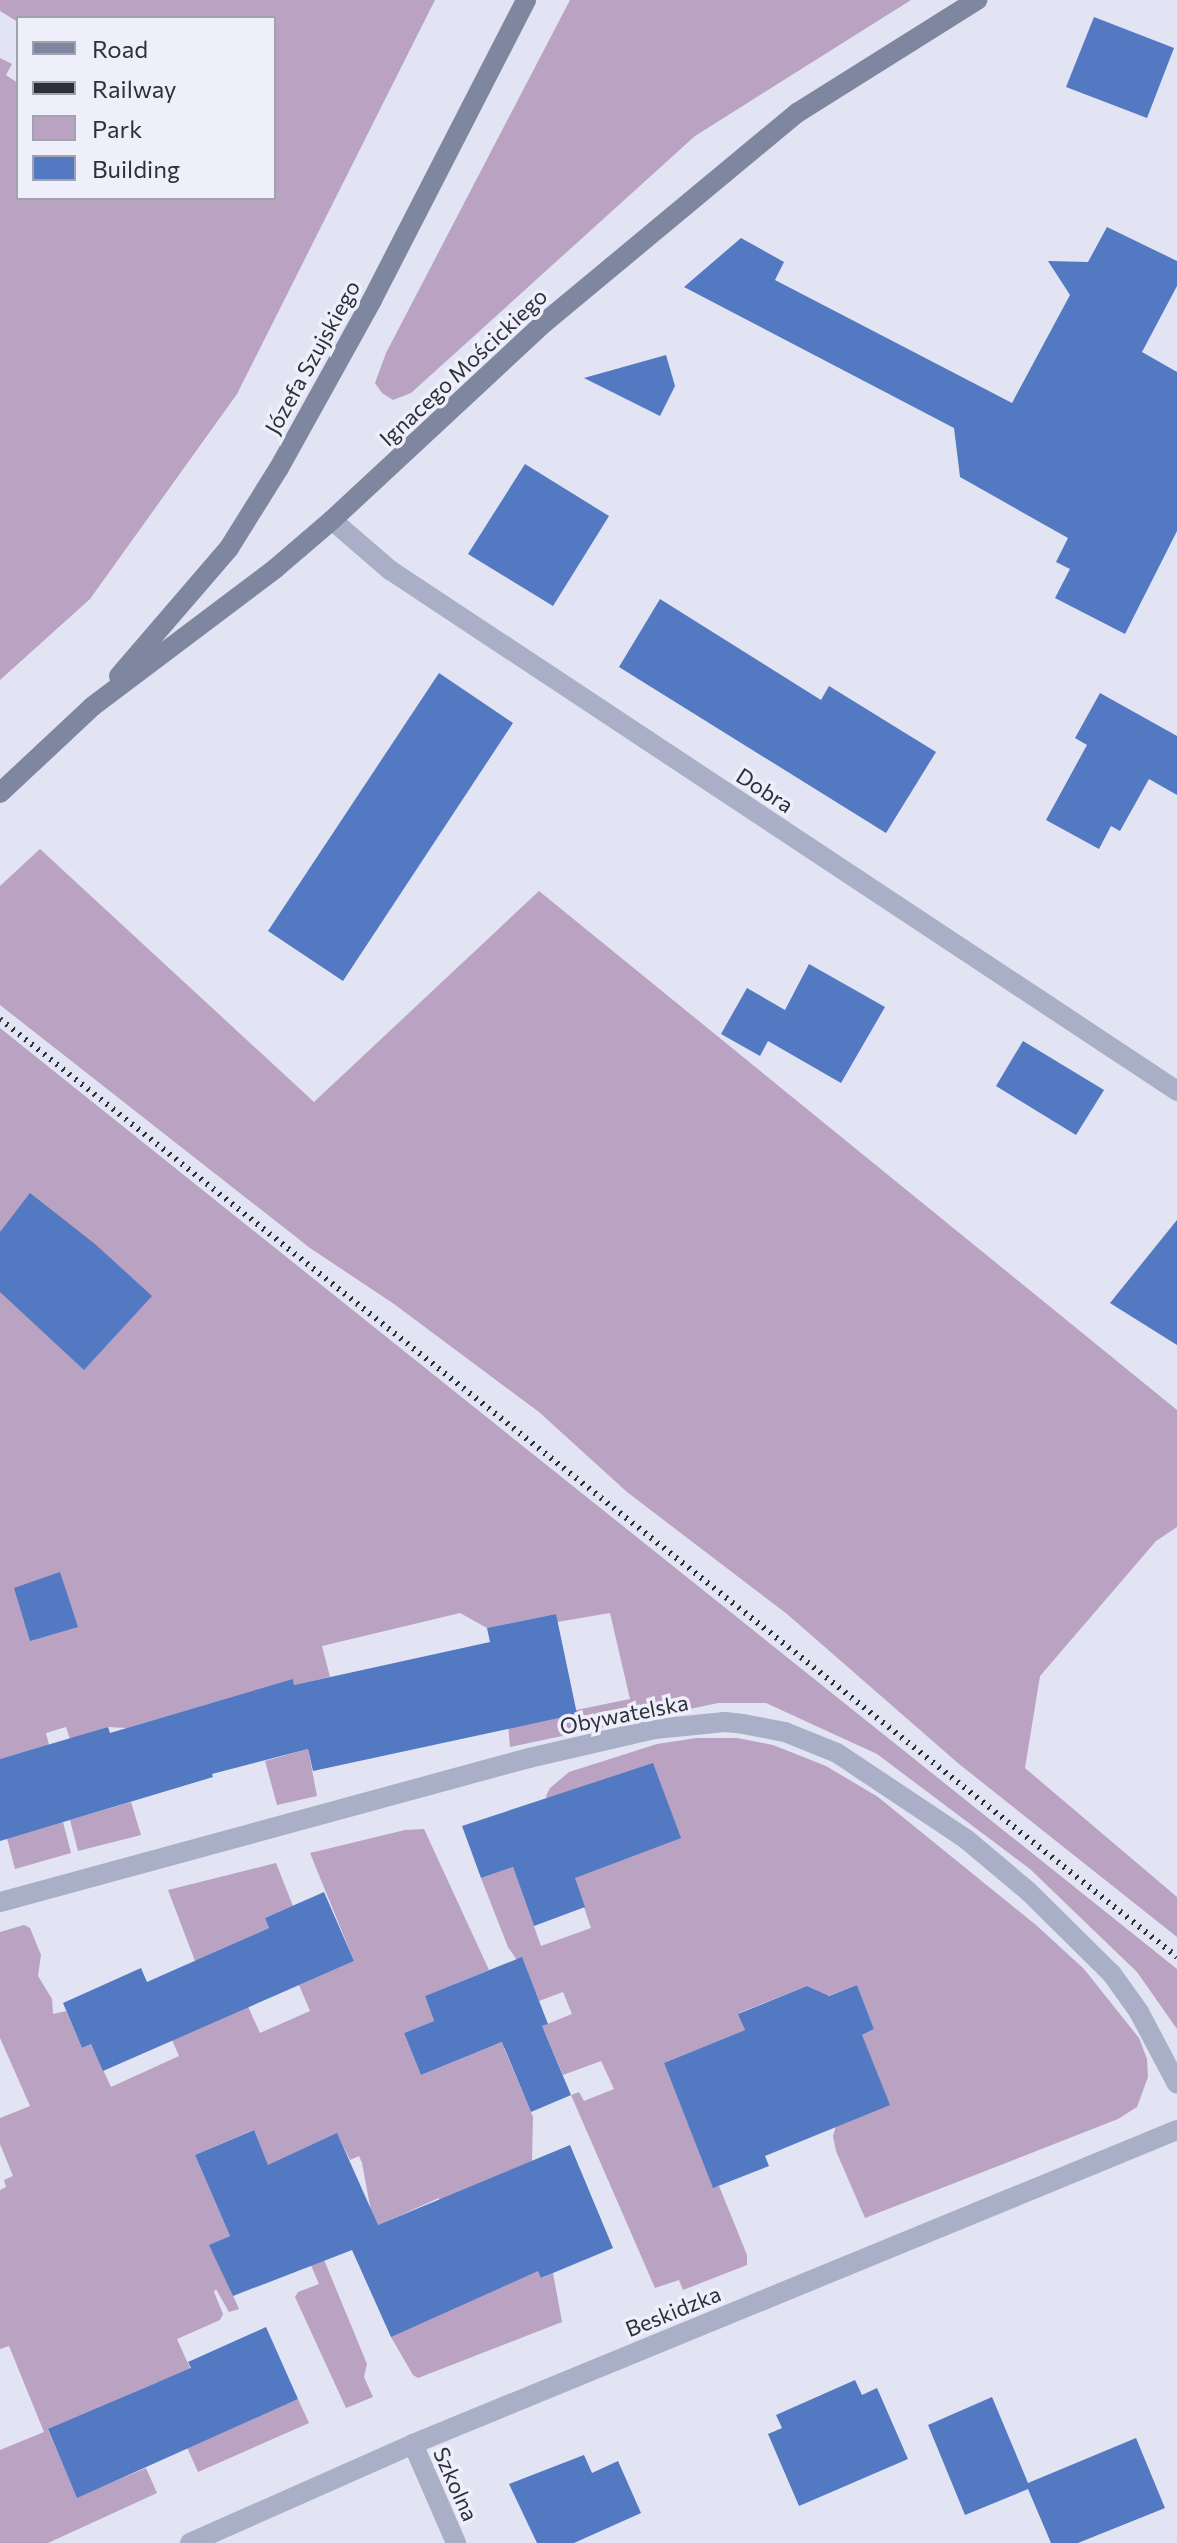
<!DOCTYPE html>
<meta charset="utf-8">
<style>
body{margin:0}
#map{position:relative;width:1177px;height:2543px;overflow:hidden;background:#e2e3f3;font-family:Commissioner,sans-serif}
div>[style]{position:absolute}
.green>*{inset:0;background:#b9a2c2}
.building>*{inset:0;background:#5279c1}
.street>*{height:20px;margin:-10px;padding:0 10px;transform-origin:10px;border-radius:10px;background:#aaafc8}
.secondary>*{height:20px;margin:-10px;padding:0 10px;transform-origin:10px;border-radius:10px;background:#7f869f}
.rail>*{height:6px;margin-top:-3px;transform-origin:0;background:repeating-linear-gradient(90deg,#2c303a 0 2px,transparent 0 8px)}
span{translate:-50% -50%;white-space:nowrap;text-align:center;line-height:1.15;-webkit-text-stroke:7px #eeeffa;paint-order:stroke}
.street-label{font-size:22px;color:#2c303a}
.legend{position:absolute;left:16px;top:16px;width:260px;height:184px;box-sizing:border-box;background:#eeeffa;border:2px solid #a0a3ad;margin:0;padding:10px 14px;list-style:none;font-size:24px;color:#2c303a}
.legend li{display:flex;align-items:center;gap:16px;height:40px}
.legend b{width:40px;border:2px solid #a0a3ad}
</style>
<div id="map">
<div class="green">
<i style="clip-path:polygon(0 0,435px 0,237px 394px,90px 599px,0 680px,0 58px,12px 64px,6px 75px,18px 83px,18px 198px,274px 198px,274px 18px,18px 18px,18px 22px,0 11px)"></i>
<i style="clip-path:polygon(570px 0,911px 0,695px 136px,411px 393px,393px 400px,382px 393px,375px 383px,386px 353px)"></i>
<i style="clip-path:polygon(40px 849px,314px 1102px,539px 891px,1177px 1410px,1177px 1527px,1156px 1541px,1040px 1676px,1025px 1768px,1177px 1897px,1177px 1937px,959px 1764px,787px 1614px,627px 1492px,539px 1412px,394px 1304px,310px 1248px,0 1005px,0 886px)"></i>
<i style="clip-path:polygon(0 1028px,1177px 1969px,1177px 2029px,1137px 1972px,1030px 1869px,877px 1754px,766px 1703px,718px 1703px,510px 1747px,508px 1724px,630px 1699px,610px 1613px,557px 1622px,556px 1614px,487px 1628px,460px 1613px,322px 1646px,330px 1677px,294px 1685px,293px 1680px,127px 1728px,108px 1727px,70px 1739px,66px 1727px,46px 1733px,49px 1745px,0 1759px)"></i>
<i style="clip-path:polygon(697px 1738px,737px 1738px,773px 1745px,826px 1766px,878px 1797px,1036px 1925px,1084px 1969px,1139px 2038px,1147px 2059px,1148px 2077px,1137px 2107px,1118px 2119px,865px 2218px,836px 2151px,833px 2136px,862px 2035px,874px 2029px,857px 1985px,820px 1999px,816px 1990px,807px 1986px,739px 2013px,745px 2030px,664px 2063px,713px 2187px,719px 2186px,747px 2255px,747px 2265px,683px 2290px,679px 2280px,655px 2288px,571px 2095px,579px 2092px,584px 2101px,614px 2089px,601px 2061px,563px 2075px,544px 2031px,504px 2048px,533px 2117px,532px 2161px,499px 2175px,542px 2278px,553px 2273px,562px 2322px,418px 2378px,413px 2375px,391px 2337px,466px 2258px,439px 2198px,374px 2227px,362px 2163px,359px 2156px,350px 2160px,337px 2134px,301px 2204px,367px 2364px,364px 2377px,373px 2397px,346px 2408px,295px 2297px,298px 2292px,319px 2284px,253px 2130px,195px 2155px,230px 2236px,210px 2245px,239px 2309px,229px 2312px,216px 2289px,214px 2292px,223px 2314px,220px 2320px,177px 2339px,219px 2433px,298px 2399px,309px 2423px,198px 2472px,158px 2382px,48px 2430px,77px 2497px,146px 2468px,157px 2493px,48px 2543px,0 2543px,0 2450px,44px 2432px,9px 2346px,0 2349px,0 2190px,6px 2187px,4px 2180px,13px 2176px,0 2144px,0 2118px,30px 2106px,0 2038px,0 1932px,24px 1925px,30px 1928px,41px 1955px,38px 1976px,52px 1999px,53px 2014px,66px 2011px,82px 2048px,91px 2044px,111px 2087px,179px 2056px,156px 2003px,203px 1982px,168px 1890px,276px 1863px,293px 1906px,265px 1918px,269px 1928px,222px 1949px,260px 2033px,310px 2011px,299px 1985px,354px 1961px,310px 1853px,405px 1830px,424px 1829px,489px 1970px,425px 1996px,434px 2021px,404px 2033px,421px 2075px,572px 2014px,563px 1992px,539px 2001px,531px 1981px,508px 1947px,481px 1878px,513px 1867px,541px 1946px,591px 1928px,546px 1796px,550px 1788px,569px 1772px,657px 1744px)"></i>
<i style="clip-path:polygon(308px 1749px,317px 1796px,277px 1805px,265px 1761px)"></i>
<i style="clip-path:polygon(131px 1802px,141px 1835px,78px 1851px,70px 1820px)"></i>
<i style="clip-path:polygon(63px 1822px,71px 1853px,15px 1869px,7px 1838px)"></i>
</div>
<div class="building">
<i style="clip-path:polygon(1094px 17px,1174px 48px,1147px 118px,1066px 87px)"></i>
<i style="clip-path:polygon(1107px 227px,1177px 261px,1177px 286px,1142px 352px,1177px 372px,1177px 531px,1125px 634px,1055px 598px,1070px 569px,1056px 562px,1068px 538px,960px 477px,954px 428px,684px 287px,741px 238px,784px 262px,775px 280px,1012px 403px,1070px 295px,1048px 261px,1088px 262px)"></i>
<i style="clip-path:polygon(666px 355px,675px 386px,660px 416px,584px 378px)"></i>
<i style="clip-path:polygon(525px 464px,609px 516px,553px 606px,468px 554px)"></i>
<i style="clip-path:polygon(660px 599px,821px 700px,829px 686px,936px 752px,886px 833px,619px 667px)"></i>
<i style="clip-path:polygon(439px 673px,513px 723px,343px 981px,268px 931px)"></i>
<i style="clip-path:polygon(1100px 693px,1177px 736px,1177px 795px,1149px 779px,1120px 831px,1111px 826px,1099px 849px,1046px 820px,1087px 745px,1075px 738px)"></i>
<i style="clip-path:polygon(809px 964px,885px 1007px,841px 1083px,768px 1041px,760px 1056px,721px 1034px,747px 988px,785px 1010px)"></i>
<i style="clip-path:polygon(1023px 1041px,1104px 1090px,1076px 1135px,996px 1086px)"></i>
<i style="clip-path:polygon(30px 1193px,95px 1244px,152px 1296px,84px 1370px,0 1292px,0 1232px)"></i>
<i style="clip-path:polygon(1177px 1220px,1177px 1345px,1110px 1303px)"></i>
<i style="clip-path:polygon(60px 1572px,78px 1627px,30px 1641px,14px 1588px)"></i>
<i style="clip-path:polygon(556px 1614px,577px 1714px,313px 1771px,308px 1749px,212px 1774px,213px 1777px,0 1841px,0 1759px,108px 1727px,110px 1733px,293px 1679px,294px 1685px,490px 1642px,487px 1628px)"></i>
<i style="clip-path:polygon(653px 1763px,681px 1838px,575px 1878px,585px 1907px,534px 1926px,513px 1867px,481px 1878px,462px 1826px)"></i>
<i style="clip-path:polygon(324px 1892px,354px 1961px,103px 2071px,91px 2044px,82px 2048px,63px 2003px,141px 1968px,147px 1982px,269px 1928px,265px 1918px)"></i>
<i style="clip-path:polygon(522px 1957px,548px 2024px,542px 2026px,571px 2095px,531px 2112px,502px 2042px,421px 2075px,404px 2033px,434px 2021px,425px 1996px)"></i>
<i style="clip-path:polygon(857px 1985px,874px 2029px,862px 2035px,890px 2105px,765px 2156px,769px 2166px,713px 2188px,664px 2063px,745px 2030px,738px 2014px,807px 1986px,829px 1996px)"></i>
<i style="clip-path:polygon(254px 2130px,268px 2165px,337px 2133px,378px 2225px,570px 2145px,613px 2248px,541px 2278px,538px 2271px,391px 2337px,352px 2250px,233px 2296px,209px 2245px,230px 2236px,195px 2155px)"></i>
<i style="clip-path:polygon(266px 2327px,298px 2399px,77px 2498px,48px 2429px,191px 2368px,188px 2362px)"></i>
<i style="clip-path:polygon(855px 2380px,862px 2395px,877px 2388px,908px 2459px,799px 2506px,768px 2434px,782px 2428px,776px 2415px)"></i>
<i style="clip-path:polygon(992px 2397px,1028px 2483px,1136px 2438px,1165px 2508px,1078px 2543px,1051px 2543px,1028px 2489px,965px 2515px,928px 2425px)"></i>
<i style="clip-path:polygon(584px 2455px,592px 2473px,618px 2461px,641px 2513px,574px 2543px,537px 2543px,509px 2484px)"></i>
</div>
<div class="street">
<i style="left:332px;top:520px;width:77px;rotate:40.8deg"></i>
<i style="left:390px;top:570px;width:944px;rotate:33.5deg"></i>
<i style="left:0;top:1902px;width:548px;rotate:-15.23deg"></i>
<i style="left:529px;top:1758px;width:129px;rotate:-13deg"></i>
<i style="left:655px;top:1729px;width:70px;rotate:-5.7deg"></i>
<i style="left:725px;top:1722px;width:18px;rotate:6deg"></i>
<i style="left:743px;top:1724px;width:43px;rotate:10.8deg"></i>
<i style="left:785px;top:1732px;width:56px;rotate:22deg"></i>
<i style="left:837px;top:1753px;width:155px;rotate:33.7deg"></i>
<i style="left:966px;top:1839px;width:81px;rotate:40deg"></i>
<i style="left:1028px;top:1891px;width:118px;rotate:44.7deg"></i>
<i style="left:1112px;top:1974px;width:47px;rotate:54.6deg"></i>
<i style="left:1139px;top:2012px;width:81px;rotate:62.2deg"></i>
<i style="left:413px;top:2444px;width:108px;rotate:66.5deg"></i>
<i style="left:190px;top:2543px;width:244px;rotate:-23.9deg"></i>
<i style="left:413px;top:2444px;width:826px;rotate:-22.34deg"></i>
</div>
<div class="secondary">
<i style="left:119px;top:676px;width:169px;rotate:-49.3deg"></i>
<i style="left:229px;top:548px;width:94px;rotate:-58deg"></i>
<i style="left:279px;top:468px;width:192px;rotate:-61deg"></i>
<i style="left:372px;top:300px;width:337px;rotate:-62.8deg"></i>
<i style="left:0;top:793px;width:127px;rotate:-43.1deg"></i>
<i style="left:93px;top:706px;width:229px;rotate:-37deg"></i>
<i style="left:276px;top:568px;width:74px;rotate:-40.6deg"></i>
<i style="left:332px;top:520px;width:289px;rotate:-42.9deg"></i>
<i style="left:544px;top:323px;width:329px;rotate:-39.7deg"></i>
<i style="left:797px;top:113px;width:213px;rotate:-32.1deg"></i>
</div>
<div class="rail">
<i style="left:0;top:1019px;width:1505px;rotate:38.55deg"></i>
</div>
<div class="street-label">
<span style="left:312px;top:357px;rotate:-61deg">Józefa Szujskiego</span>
<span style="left:463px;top:367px;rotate:-43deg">Ignacego Mościckiego</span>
<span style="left:765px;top:790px;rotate:33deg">Dobra</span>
<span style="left:624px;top:1714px;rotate:-11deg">Obywatelska</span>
<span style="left:673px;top:2311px;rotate:-22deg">Beskidzka</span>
<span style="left:456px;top:2484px;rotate:66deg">Szkolna</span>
</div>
<ul class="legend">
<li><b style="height:10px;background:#7f869f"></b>Road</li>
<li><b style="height:10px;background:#2c303a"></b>Railway</li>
<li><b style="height:22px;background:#b9a2c2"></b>Park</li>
<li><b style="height:22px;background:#5279c1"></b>Building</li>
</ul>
</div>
